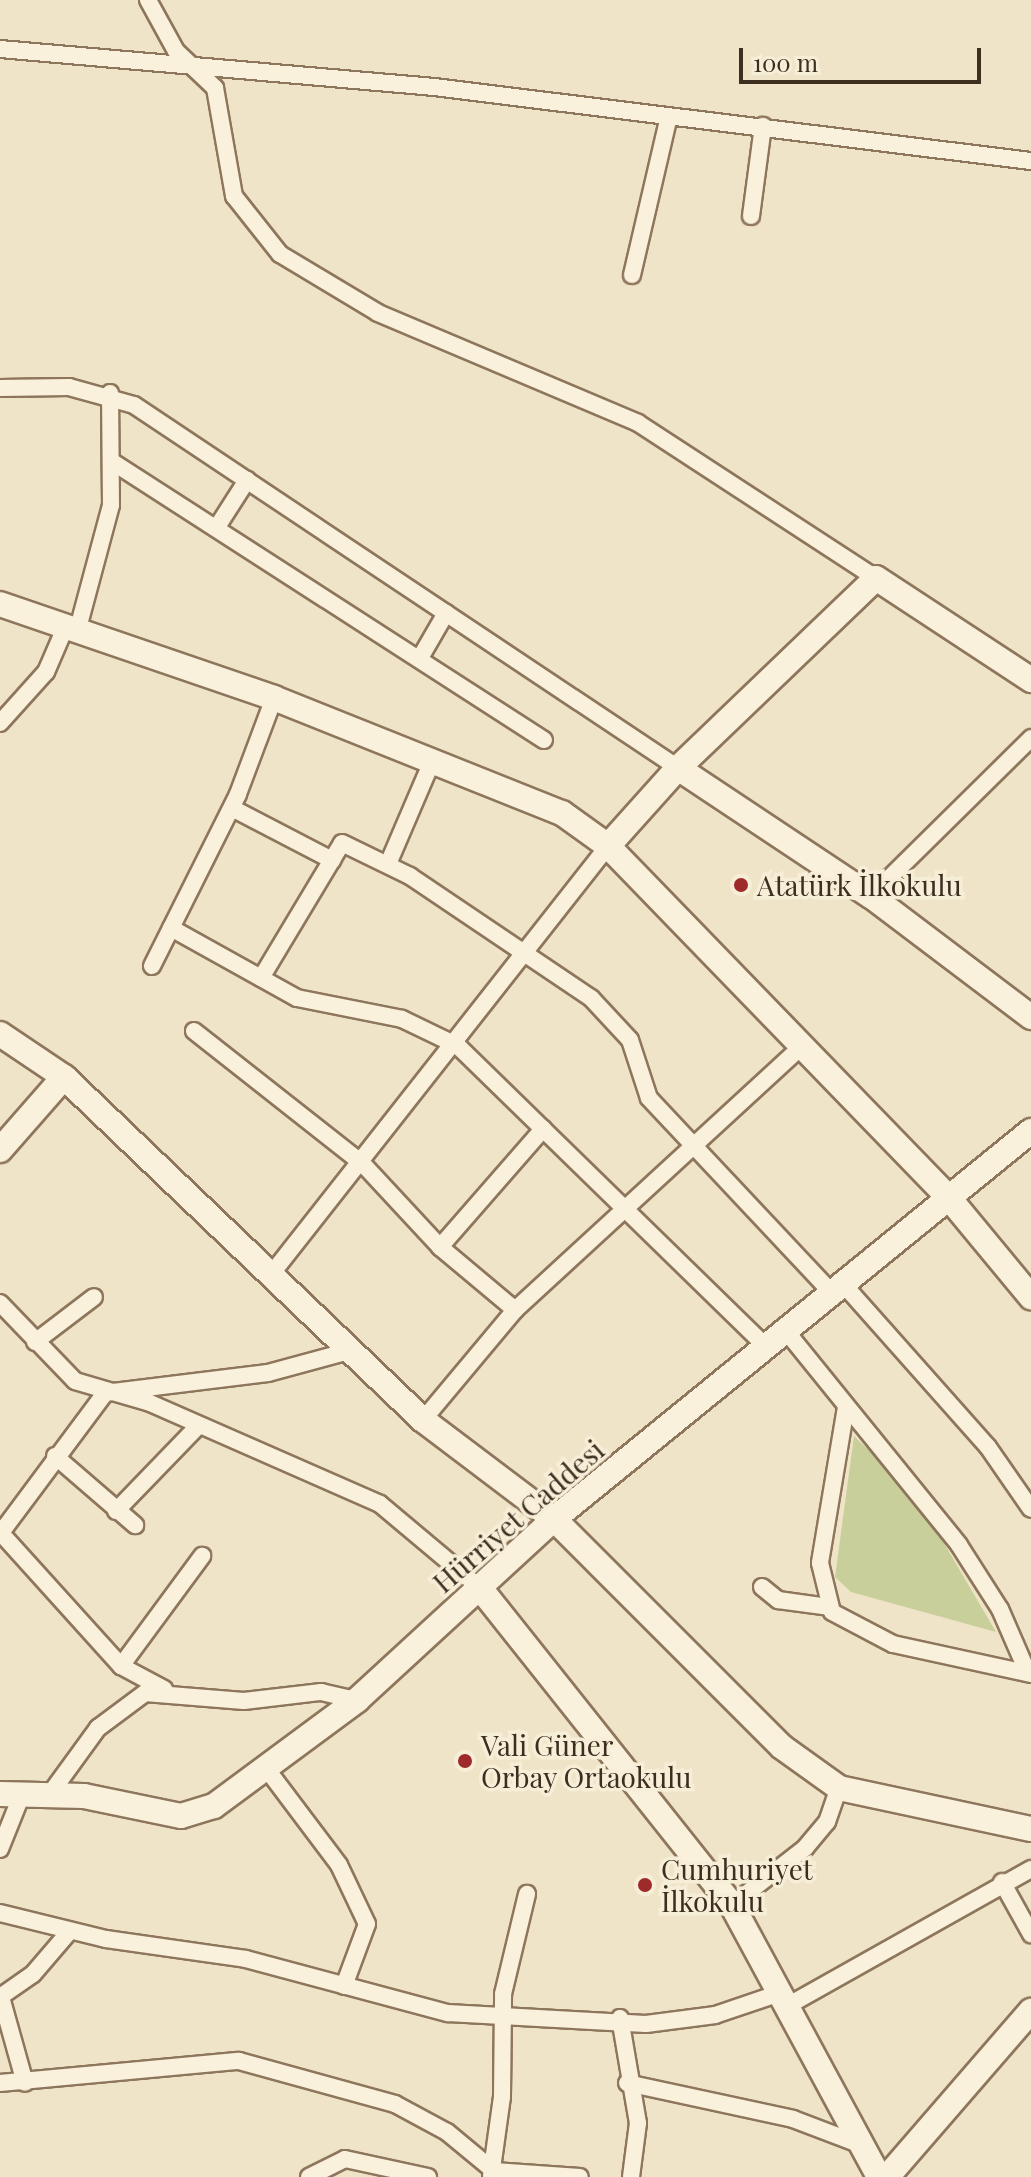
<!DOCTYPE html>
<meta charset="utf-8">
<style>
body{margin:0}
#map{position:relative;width:1031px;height:2177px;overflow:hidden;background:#f0e4c8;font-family:"Playfair Display",serif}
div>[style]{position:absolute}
.green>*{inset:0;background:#c9cf9b}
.roads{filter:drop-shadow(2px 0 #8d765c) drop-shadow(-2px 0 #8d765c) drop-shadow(0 2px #8d765c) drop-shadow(0 -2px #8d765c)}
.street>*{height:16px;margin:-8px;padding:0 8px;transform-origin:8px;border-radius:8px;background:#faf1dc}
.secondary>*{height:24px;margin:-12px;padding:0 12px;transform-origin:12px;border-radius:12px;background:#faf1dc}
.dots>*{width:22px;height:22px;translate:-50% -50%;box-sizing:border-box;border:4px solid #f7eed8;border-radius:50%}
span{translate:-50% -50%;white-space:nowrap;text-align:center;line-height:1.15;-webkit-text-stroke:7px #f7eed8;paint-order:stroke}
.poi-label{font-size:28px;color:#3d2e20}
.left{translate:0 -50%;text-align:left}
.street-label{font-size:28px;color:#3d2e20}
.scale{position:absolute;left:739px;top:48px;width:242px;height:36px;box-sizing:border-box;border:4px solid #3d2e20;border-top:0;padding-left:10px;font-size:24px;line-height:28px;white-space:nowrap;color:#3d2e20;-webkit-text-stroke:6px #f7eed8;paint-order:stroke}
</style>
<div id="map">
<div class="green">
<i style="clip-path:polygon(854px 1436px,917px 1497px,996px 1632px,851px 1592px,835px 1577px)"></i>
</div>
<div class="roads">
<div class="street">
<i style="left:148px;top:0;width:58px;rotate:61.2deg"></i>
<i style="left:176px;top:51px;width:54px;rotate:43.5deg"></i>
<i style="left:215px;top:88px;width:110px;rotate:80deg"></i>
<i style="left:234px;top:196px;width:74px;rotate:51.6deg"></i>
<i style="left:280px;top:254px;width:114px;rotate:31deg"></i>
<i style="left:378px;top:313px;width:282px;rotate:22.9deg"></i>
<i style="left:638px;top:423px;width:284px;rotate:33.1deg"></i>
<i style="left:0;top:49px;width:436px;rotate:5deg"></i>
<i style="left:434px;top:87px;width:602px;rotate:7.07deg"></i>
<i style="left:751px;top:216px;width:91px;rotate:-82.4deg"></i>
<i style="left:632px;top:275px;width:163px;rotate:-76.9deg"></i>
<i style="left:0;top:388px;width:69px;rotate:-0.8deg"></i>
<i style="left:69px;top:387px;width:67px;rotate:15.5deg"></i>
<i style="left:134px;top:405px;width:654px;rotate:33.71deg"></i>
<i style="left:111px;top:461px;width:515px;rotate:32.8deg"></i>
<i style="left:217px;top:527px;width:56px;rotate:-57.4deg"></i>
<i style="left:77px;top:632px;width:131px;rotate:-75deg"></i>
<i style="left:111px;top:505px;width:112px;rotate:-90.5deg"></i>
<i style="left:420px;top:658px;width:52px;rotate:-60deg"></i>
<i style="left:0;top:723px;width:69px;rotate:-48deg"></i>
<i style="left:46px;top:672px;width:48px;rotate:-66.6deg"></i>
<i style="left:232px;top:808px;width:113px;rotate:27.5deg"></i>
<i style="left:388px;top:864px;width:114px;rotate:-66.8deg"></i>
<i style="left:871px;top:896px;width:225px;rotate:-44.6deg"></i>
<i style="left:171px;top:928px;width:144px;rotate:29.1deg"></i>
<i style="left:297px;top:998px;width:107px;rotate:11.3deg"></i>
<i style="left:402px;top:1019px;width:62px;rotate:25.7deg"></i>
<i style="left:458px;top:1046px;width:431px;rotate:44.3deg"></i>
<i style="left:152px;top:966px;width:192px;rotate:-63.4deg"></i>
<i style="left:238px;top:794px;width:103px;rotate:-69.4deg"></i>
<i style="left:261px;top:978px;width:157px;rotate:-59deg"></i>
<i style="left:342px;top:843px;width:76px;rotate:25.9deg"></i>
<i style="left:410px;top:876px;width:218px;rotate:34deg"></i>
<i style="left:591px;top:998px;width:57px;rotate:47.1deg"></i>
<i style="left:630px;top:1040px;width:61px;rotate:71.9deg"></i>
<i style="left:649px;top:1098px;width:270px;rotate:46.8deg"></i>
<i style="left:194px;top:1031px;width:214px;rotate:38.2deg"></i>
<i style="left:362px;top:1163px;width:115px;rotate:47.1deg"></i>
<i style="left:440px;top:1247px;width:98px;rotate:40deg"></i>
<i style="left:440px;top:1247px;width:157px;rotate:-48.9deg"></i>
<i style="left:273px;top:1272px;width:542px;rotate:-51.82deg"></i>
<i style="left:845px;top:1286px;width:215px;rotate:48.4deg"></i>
<i style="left:988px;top:1447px;width:75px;rotate:55.3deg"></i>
<i style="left:0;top:1303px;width:108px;rotate:46.1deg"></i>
<i style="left:75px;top:1381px;width:78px;rotate:16.3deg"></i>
<i style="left:150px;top:1403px;width:251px;rotate:23.7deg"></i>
<i style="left:380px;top:1504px;width:131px;rotate:40deg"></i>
<i style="left:786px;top:1331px;width:275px;rotate:51deg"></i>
<i style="left:959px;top:1545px;width:76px;rotate:57.4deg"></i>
<i style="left:1000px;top:1609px;width:68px;rotate:66.5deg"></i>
<i style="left:35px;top:1342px;width:74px;rotate:-37.3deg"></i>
<i style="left:846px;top:1407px;width:158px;rotate:99.5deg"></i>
<i style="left:820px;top:1563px;width:50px;rotate:76.2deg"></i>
<i style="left:832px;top:1612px;width:69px;rotate:27.7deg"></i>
<i style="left:893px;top:1644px;width:141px;rotate:12.3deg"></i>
<i style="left:423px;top:1420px;width:143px;rotate:-50.1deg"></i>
<i style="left:515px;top:1310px;width:384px;rotate:-42.6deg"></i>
<i style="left:55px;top:1456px;width:106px;rotate:40.8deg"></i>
<i style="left:116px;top:1511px;width:117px;rotate:-46deg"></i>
<i style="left:0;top:1532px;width:181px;rotate:47.9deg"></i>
<i style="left:121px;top:1666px;width:49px;rotate:28.1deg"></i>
<i style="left:0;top:1534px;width:176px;rotate:-53.3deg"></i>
<i style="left:105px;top:1393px;width:164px;rotate:-7deg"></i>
<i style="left:268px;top:1373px;width:84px;rotate:-15.2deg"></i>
<i style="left:762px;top:1587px;width:21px;rotate:39deg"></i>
<i style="left:778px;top:1600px;width:51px;rotate:7.8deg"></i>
<i style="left:121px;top:1666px;width:137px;rotate:-53.6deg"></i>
<i style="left:266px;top:1768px;width:121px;rotate:53deg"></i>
<i style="left:339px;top:1865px;width:65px;rotate:64.6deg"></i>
<i style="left:367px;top:1924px;width:66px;rotate:110.4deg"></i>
<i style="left:50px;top:1794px;width:82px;rotate:-54deg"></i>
<i style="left:98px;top:1728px;width:59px;rotate:-36.7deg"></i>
<i style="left:145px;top:1693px;width:99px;rotate:4.6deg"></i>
<i style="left:244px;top:1701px;width:78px;rotate:-6.7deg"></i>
<i style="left:321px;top:1692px;width:37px;rotate:13deg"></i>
<i style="left:0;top:1849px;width:59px;rotate:-68.2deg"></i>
<i style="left:1002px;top:1882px;width:60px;rotate:60.9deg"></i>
<i style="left:732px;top:1905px;width:93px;rotate:-38deg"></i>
<i style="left:805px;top:1848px;width:34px;rotate:-50deg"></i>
<i style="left:827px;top:1822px;width:36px;rotate:-71deg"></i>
<i style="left:0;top:1913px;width:109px;rotate:13.8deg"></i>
<i style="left:106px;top:1939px;width:141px;rotate:8.1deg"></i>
<i style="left:246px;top:1959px;width:209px;rotate:15deg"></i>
<i style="left:448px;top:2013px;width:198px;rotate:3.2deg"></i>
<i style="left:646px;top:2024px;width:70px;rotate:-7.4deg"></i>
<i style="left:715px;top:2015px;width:69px;rotate:-18.7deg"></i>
<i style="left:0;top:1997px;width:40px;rotate:-34.9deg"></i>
<i style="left:33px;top:1974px;width:55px;rotate:-49.4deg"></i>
<i style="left:1px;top:1997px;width:89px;rotate:74.4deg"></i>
<i style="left:787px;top:2006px;width:280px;rotate:-29.3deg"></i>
<i style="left:620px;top:2018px;width:107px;rotate:80.3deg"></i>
<i style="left:638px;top:2123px;width:54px;rotate:97.4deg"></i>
<i style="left:0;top:2083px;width:240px;rotate:-5.3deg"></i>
<i style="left:239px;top:2061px;width:162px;rotate:15.4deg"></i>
<i style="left:395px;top:2104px;width:59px;rotate:28.3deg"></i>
<i style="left:447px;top:2132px;width:61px;rotate:39.7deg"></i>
<i style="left:494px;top:2171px;width:86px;rotate:4deg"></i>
<i style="left:627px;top:2083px;width:170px;rotate:12.2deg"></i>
<i style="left:793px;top:2119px;width:76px;rotate:20.8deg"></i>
<i style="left:491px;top:2176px;width:80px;rotate:-82.1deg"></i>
<i style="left:502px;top:2097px;width:103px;rotate:-89.4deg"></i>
<i style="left:503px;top:1994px;width:103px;rotate:-76.5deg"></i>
<i style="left:309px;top:2177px;width:40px;rotate:-26.6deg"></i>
<i style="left:345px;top:2159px;width:85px;rotate:12.2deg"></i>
</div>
<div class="secondary">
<i style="left:0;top:604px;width:290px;rotate:18.9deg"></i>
<i style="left:274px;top:698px;width:310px;rotate:21.8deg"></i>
<i style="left:562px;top:813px;width:57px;rotate:35.7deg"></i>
<i style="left:608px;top:846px;width:490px;rotate:45.9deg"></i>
<i style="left:949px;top:1198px;width:129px;rotate:50.4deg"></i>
<i style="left:678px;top:768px;width:232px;rotate:33.6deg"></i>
<i style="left:871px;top:896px;width:201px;rotate:37.1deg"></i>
<i style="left:608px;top:846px;width:105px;rotate:-48.1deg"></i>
<i style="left:678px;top:768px;width:274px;rotate:-43.8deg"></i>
<i style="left:876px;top:578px;width:186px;rotate:33.3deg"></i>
<i style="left:0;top:1034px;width:77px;rotate:33.9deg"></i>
<i style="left:64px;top:1077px;width:497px;rotate:43.7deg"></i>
<i style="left:423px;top:1420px;width:164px;rotate:37.1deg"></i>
<i style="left:554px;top:1519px;width:322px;rotate:45deg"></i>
<i style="left:782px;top:1747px;width:70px;rotate:35.7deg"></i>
<i style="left:839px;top:1788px;width:196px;rotate:12.1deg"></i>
<i style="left:0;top:1150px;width:97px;rotate:-48.8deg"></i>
<i style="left:480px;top:1588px;width:405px;rotate:51.5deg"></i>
<i style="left:732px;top:1905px;width:309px;rotate:61.6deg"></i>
<i style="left:0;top:1794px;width:84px;rotate:1.4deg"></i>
<i style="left:84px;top:1796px;width:99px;rotate:11.7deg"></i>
<i style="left:181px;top:1816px;width:34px;rotate:-17deg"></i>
<i style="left:214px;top:1806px;width:178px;rotate:-36.5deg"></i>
<i style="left:357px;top:1700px;width:268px;rotate:-42.6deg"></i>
<i style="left:554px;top:1519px;width:615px;rotate:-39.13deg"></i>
<i style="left:887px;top:2177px;width:220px;rotate:-49.1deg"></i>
</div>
</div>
<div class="dots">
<i style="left:741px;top:885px;background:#9e2a2b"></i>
<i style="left:465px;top:1761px;background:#9e2a2b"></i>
<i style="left:645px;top:1885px;background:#9e2a2b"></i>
</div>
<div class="poi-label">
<span class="left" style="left:757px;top:885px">Atatürk İlkokulu</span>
<span class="left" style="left:481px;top:1761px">Vali Güner<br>Orbay Ortaokulu</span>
<span class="left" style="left:661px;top:1885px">Cumhuriyet<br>İlkokulu</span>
</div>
<div class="street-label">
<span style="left:518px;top:1516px;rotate:-41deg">Hürriyet Caddesi</span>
</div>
<div class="scale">100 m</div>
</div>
